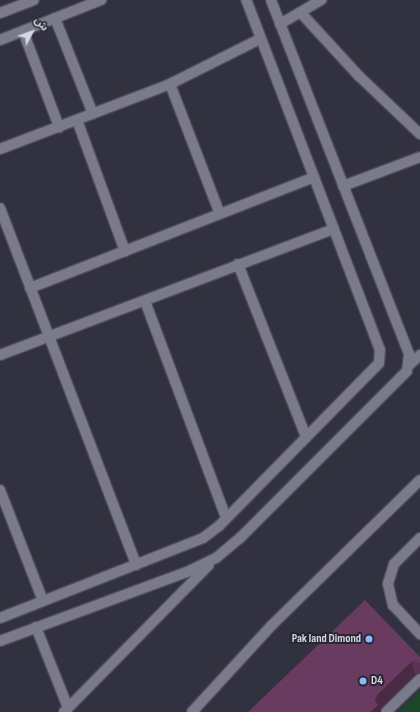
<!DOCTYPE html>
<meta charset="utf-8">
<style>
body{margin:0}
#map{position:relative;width:420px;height:712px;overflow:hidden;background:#313140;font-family:"Sofia Sans Condensed","Noto Sans Arabic",sans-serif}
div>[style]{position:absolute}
.green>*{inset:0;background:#1a4826}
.roads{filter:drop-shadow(1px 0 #4e4d5a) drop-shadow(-1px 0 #4e4d5a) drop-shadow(0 1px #4e4d5a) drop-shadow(0 -1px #4e4d5a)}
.street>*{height:10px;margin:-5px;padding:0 5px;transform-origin:5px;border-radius:5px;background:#7a7a8c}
.secondary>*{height:10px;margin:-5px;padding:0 5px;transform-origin:5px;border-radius:5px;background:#7a7a8c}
.wall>*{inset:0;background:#5b3353}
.shaded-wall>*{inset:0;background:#4a2943}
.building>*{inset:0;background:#6a3b60}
.dots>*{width:11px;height:11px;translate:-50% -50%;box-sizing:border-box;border:2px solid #272735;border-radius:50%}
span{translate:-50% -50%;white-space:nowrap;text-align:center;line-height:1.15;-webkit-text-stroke:4px #272735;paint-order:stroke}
.poi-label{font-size:12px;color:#d7d7e1;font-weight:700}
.right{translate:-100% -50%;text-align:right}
.left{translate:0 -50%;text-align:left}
.north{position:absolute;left:12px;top:12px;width:40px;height:40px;-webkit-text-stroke:3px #272735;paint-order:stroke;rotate:49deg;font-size:11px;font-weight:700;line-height:16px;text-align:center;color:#d7d7e1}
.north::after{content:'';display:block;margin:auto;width:14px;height:18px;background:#d7d7e1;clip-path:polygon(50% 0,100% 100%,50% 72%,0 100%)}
</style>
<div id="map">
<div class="green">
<i style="clip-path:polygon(420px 692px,420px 712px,397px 712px)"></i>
</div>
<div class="roads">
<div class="street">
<i style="left:0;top:13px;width:36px;rotate:-21deg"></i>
<i style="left:301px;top:13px;width:86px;rotate:47.4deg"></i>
<i style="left:359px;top:76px;width:84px;rotate:43.6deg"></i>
<i style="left:55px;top:18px;width:103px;rotate:68.4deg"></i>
<i style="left:280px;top:24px;width:48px;rotate:-30.3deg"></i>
<i style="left:23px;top:31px;width:103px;rotate:69.4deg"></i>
<i style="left:0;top:40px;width:109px;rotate:-21.6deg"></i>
<i style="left:170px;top:84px;width:139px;rotate:69deg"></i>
<i style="left:77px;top:120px;width:140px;rotate:69.9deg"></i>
<i style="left:0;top:149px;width:182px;rotate:-20.9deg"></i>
<i style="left:170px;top:84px;width:101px;rotate:-26.6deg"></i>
<i style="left:343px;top:186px;width:82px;rotate:-20.6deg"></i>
<i style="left:0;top:208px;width:382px;rotate:69.1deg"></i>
<i style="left:238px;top:264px;width:186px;rotate:68.5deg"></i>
<i style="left:30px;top:288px;width:305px;rotate:-21.3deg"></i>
<i style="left:145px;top:301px;width:232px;rotate:69.5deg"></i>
<i style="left:0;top:355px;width:357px;rotate:-20.7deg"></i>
<i style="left:409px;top:365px;width:15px;rotate:-42deg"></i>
<i style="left:0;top:490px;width:119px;rotate:68.8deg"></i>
<i style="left:420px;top:538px;width:37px;rotate:135deg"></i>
<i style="left:394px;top:564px;width:21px;rotate:107deg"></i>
<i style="left:388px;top:584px;width:22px;rotate:77deg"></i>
<i style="left:393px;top:605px;width:40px;rotate:47deg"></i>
<i style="left:0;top:618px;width:218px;rotate:-21.5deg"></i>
<i style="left:203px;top:538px;width:20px;rotate:-37deg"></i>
<i style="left:219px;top:526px;width:228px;rotate:-45.5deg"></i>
<i style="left:379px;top:363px;width:13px;rotate:-86deg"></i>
<i style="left:380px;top:350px;width:375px;rotate:-110.9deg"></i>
<i style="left:36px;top:627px;width:87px;rotate:68.4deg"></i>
<i style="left:0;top:641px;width:199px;rotate:-20.3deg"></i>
<i style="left:187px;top:572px;width:32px;rotate:-26deg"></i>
<i style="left:216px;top:558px;width:31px;rotate:-40deg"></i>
<i style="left:240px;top:538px;width:236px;rotate:-45deg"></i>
<i style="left:407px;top:371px;width:17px;rotate:-83deg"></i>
<i style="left:409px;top:354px;width:380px;rotate:-111.3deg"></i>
<i style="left:64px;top:712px;width:206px;rotate:-45.4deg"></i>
<i style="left:386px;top:712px;width:47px;rotate:-44.1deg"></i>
</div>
<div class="secondary">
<i style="left:192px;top:712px;width:118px;rotate:-47.4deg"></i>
<i style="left:272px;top:625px;width:207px;rotate:-44.4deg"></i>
</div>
</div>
<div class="wall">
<i style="clip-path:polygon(420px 657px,420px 673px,415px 674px,381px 708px,381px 712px,248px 712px)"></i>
</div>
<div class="shaded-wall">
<i style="clip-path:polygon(411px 662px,415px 674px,381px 708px,381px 712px,370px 712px,377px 695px)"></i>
</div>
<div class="building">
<i style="clip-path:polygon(365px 600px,420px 657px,420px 663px,417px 660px,411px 662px,377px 695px,375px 701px,378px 705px,370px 712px,248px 712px)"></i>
</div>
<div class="dots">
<i style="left:369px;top:639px;background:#87bbfb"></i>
<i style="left:363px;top:681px;background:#87bbfb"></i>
</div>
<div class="poi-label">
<span class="right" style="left:361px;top:639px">Pak land Dimond</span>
<span class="left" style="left:371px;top:681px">D4</span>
</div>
<div class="north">ش</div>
</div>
